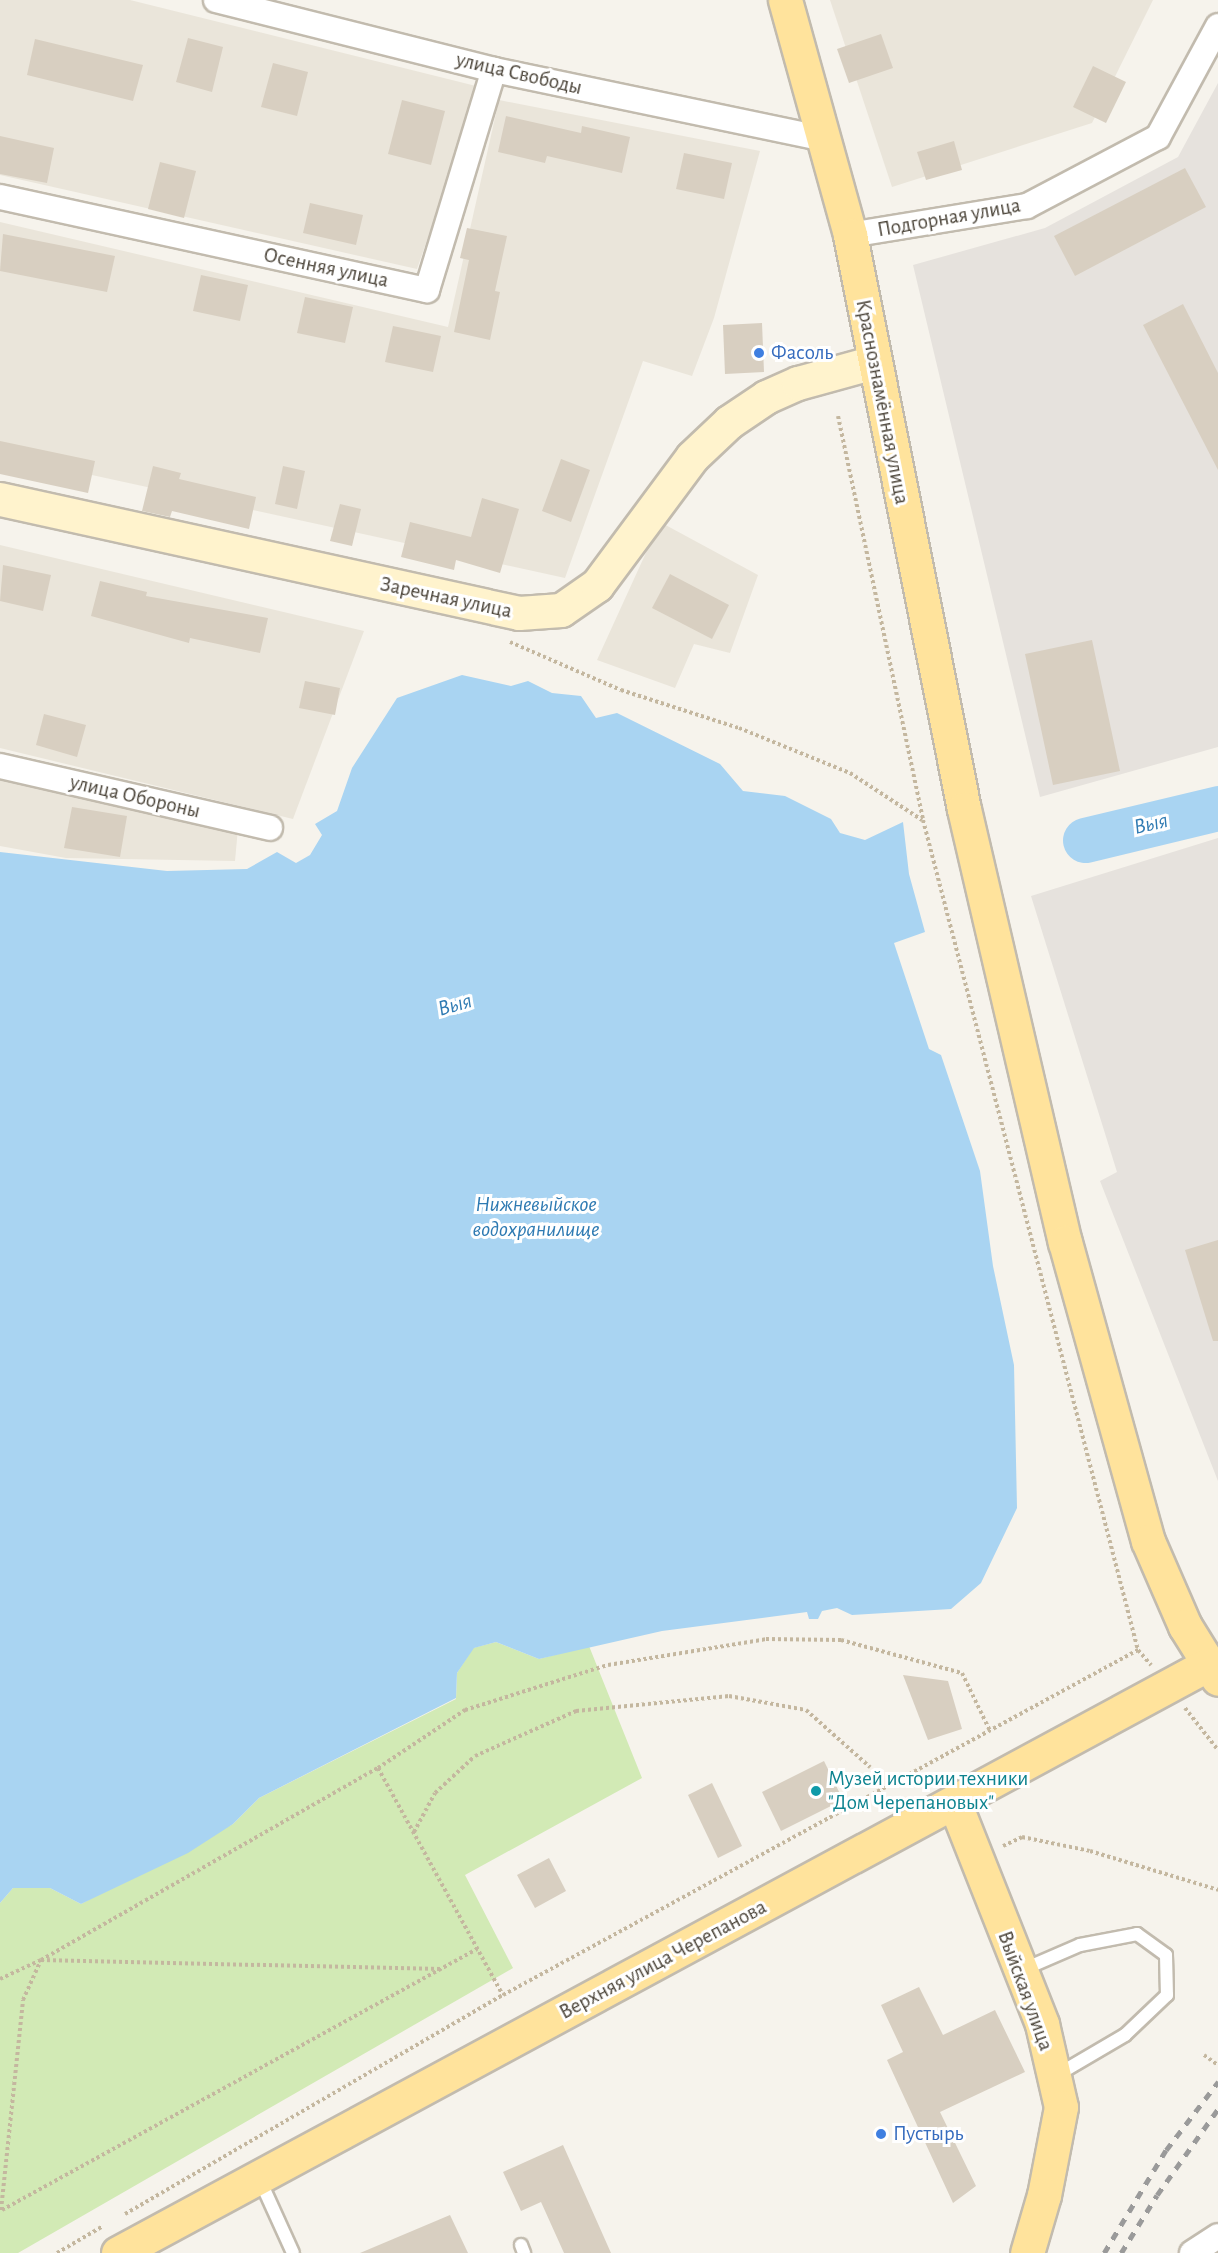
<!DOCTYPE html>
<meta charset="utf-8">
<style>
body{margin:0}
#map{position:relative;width:1218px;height:2253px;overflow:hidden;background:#f6f3ec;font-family:"Alegreya Sans",sans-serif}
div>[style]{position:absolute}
.residential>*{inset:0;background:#eae5da}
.industrial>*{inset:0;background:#e6e2dd}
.green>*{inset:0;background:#d2eab5}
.water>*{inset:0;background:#a9d4f2}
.river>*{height:45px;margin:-22.5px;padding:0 22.5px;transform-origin:22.5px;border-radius:22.5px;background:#a9d4f2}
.building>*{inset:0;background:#d8cfc1}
.path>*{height:4px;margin-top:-2px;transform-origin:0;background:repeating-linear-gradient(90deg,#c4b79f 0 3px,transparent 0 6px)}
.roads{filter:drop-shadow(2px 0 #c2bbae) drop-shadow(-2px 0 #c2bbae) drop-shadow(0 2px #c2bbae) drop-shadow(0 -2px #c2bbae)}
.lane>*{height:12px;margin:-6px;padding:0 6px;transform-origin:6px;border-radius:6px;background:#fff}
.street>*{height:24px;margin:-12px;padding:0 12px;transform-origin:12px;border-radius:12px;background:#fff}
.secondary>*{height:33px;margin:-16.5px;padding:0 16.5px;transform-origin:16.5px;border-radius:16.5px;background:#fff3cd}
.primary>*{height:33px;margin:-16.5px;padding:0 16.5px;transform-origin:16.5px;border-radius:16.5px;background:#ffe39c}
.rail>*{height:4.5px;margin-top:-2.25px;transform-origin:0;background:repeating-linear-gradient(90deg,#9a9a9a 0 8px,transparent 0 16px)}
.dots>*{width:16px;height:16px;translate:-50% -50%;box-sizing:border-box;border:3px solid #fff;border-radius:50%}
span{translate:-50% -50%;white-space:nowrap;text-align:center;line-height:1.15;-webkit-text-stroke:6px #fff;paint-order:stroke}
.street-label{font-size:21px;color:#4b4439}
.shop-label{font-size:21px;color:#366cbe}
.left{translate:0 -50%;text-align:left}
.culture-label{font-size:21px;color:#0d838f}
.water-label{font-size:22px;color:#2e7ab2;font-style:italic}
</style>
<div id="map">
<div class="residential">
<i style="clip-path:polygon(0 0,130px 0,480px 87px,417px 269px,0 175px)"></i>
<i style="clip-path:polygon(830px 0,1153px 0,1092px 123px,892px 187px)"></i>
<i style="clip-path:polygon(499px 100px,760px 151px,714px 318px,692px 376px,643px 361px,565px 578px,0 455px,0 222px,448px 327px)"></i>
<i style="clip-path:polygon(660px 522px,758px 575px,730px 653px,694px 644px,675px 688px,597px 660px)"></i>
<i style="clip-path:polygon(0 545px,364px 631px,293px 819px,0 748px)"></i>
<i style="clip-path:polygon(0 776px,238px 828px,235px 861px,66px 858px,0 846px)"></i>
</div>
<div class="industrial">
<i style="clip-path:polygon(1218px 83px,1218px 747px,1040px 797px,913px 265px,1045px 228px,1178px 157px)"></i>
<i style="clip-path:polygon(1218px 838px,1218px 1481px,1100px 1181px,1117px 1172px,1031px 896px)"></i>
</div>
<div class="green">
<i style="clip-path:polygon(496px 1642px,539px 1659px,589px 1646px,642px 1778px,465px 1875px,513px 1968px,18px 2253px,0 2253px,0 1903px,13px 1888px,50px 1888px,81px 1904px,233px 1824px,259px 1798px,456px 1699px,457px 1673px,473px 1648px)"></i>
</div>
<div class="water">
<i style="clip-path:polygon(462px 675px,511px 686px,528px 681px,552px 693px,581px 696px,596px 718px,617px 713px,720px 764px,743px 791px,785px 796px,831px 819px,840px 833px,865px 840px,903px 822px,909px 874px,925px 932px,894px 943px,929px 1049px,941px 1055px,980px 1171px,993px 1266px,1014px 1365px,1017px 1508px,981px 1583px,951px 1609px,852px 1615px,837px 1608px,822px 1611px,818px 1619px,809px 1619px,807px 1612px,662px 1631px,539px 1659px,496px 1642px,474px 1648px,457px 1673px,456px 1698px,259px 1798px,233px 1824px,188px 1853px,81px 1904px,50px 1888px,13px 1888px,0 1903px,0 852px,167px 871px,247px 869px,277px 852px,296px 863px,310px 855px,322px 835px,315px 824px,337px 811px,352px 768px,397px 698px)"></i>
</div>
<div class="river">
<i style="left:1085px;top:840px;width:137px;rotate:-13.5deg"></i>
</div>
<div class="building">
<i style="clip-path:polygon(881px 34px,893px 68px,849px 83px,837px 49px)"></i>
<i style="clip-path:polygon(188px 38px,223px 47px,212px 92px,176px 82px)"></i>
<i style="clip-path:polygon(35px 39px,143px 65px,133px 101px,27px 75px)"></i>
<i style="clip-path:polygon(273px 63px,308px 72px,297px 116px,261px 107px)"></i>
<i style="clip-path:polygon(1093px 66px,1126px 82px,1106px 123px,1073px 107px)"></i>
<i style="clip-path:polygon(402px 100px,445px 111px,431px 165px,388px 154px)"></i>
<i style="clip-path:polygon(506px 116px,581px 133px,582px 126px,630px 137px,622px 173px,547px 156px,545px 163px,498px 152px)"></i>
<i style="clip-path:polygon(0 136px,54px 148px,47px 183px,0 174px)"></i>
<i style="clip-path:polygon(954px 141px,962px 170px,926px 180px,917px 152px)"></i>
<i style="clip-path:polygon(684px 153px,732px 163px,724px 199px,676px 189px)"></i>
<i style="clip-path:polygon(160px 162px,196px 171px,184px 218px,148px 209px)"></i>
<i style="clip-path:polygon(1185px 168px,1206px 207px,1075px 276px,1054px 236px)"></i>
<i style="clip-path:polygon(310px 203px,363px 215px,356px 245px,303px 233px)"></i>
<i style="clip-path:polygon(467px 228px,507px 236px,495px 291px,500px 292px,490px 340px,454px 332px,469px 260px,460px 258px)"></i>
<i style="clip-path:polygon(3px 234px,115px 256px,107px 292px,0 271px)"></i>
<i style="clip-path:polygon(201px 275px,248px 285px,240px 321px,193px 311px)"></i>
<i style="clip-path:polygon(305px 297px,353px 307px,345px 343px,297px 333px)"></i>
<i style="clip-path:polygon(1183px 304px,1218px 373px,1218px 470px,1143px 325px)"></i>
<i style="clip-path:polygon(762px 323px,764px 372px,725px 374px,723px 325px)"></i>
<i style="clip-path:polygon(393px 326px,441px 336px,433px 372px,385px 362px)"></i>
<i style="clip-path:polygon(0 441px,95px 461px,88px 493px,0 474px)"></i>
<i style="clip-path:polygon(561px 459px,590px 470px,571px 522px,542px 511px)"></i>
<i style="clip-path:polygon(153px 466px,181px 473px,179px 479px,256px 497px,249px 529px,172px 511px,170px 517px,142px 511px)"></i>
<i style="clip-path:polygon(283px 466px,305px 471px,297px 509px,275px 504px)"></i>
<i style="clip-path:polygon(482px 498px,519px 509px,500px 573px,456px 560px,454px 570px,401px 557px,410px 522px,471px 537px)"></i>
<i style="clip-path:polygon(340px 504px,361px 509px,352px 546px,330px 541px)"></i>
<i style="clip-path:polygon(3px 565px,51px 575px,43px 611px,0 601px)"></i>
<i style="clip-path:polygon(670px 574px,729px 605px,712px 639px,652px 608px)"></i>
<i style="clip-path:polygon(100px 581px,147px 592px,146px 596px,268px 618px,260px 653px,190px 638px,189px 643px,91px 616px)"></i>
<i style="clip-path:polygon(1092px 640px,1120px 771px,1053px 785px,1025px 654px)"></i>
<i style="clip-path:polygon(305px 681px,340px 688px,335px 715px,299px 708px)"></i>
<i style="clip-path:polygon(44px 714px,86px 725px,77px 757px,36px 745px)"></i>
<i style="clip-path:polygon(72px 807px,127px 816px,120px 857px,64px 848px)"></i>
<i style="clip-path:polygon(1218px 1240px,1218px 1341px,1213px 1341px,1185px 1250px)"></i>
<i style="clip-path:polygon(903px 1675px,948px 1681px,962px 1729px,928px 1740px)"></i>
<i style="clip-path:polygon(824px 1761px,843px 1800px,781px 1831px,762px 1792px)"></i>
<i style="clip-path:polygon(712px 1783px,742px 1846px,718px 1858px,688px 1795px)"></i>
<i style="clip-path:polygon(549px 1858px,566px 1891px,535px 1908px,517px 1875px)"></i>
<i style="clip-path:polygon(919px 1987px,943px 2035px,995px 2010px,1025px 2072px,940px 2112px,976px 2186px,953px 2203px,887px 2060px,903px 2052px,881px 2005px)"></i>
<i style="clip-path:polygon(563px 2145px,611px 2253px,564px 2253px,541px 2202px,521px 2211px,503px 2172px)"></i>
<i style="clip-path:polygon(450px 2215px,468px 2253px,360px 2253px)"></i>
</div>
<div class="path">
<i style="left:838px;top:416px;width:413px;rotate:78.1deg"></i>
<i style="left:923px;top:820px;width:857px;rotate:75.48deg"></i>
<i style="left:1138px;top:1650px;width:20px;rotate:49deg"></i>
<i style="left:510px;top:642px;width:121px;rotate:23.4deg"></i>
<i style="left:621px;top:690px;width:124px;rotate:17.9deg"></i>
<i style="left:739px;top:728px;width:120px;rotate:22.1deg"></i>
<i style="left:850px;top:773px;width:86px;rotate:33.1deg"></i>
<i style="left:1185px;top:1708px;width:53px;rotate:51.8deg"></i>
<i style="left:378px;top:1768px;width:105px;rotate:-33.7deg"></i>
<i style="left:465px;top:1710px;width:150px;rotate:-17.5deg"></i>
<i style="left:608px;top:1665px;width:160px;rotate:-9.3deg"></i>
<i style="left:766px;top:1639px;width:75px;rotate:0.8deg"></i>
<i style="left:841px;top:1640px;width:125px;rotate:15.3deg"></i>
<i style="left:962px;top:1673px;width:64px;rotate:64.2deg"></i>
<i style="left:414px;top:1832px;width:44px;rotate:-61.7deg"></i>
<i style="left:435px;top:1793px;width:54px;rotate:-42.8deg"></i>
<i style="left:475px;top:1756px;width:111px;rotate:-24deg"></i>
<i style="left:576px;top:1711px;width:154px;rotate:-5.6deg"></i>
<i style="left:729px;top:1696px;width:78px;rotate:10.3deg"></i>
<i style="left:806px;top:1710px;width:86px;rotate:41.7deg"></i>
<i style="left:1003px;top:1846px;width:21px;rotate:-25deg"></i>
<i style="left:1022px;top:1837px;width:69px;rotate:11.6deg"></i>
<i style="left:1090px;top:1851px;width:134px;rotate:16.9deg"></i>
<i style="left:0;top:1979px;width:45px;rotate:-24.9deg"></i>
<i style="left:41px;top:1960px;width:388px;rotate:-29.7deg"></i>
<i style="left:378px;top:1768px;width:259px;rotate:61.2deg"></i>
<i style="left:1204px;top:2055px;width:17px;rotate:36deg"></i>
<i style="left:1px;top:2210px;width:211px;rotate:-84deg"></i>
<i style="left:23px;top:2000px;width:44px;rotate:-65.8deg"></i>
<i style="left:41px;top:1960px;width:401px;rotate:1.3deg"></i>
<i style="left:2px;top:2210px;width:542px;rotate:-28.79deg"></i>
<i style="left:125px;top:2214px;width:437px;rotate:-30.1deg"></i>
<i style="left:503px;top:1995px;width:723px;rotate:-28.52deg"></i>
<i style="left:57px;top:2253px;width:53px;rotate:-30.4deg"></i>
</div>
<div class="roads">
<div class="lane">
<i style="left:1022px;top:1970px;width:63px;rotate:-23.3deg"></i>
<i style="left:1080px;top:1945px;width:58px;rotate:-10.9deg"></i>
<i style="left:1137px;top:1934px;width:36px;rotate:36deg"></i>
<i style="left:1166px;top:1955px;width:40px;rotate:88.6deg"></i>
<i style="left:1167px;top:1995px;width:58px;rotate:136.4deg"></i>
<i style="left:1125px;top:2035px;width:81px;rotate:149.6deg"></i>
<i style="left:259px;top:2178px;width:82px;rotate:65.6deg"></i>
<i style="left:521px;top:2245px;width:9px;rotate:69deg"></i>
</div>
<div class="street">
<i style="left:216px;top:0;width:287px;rotate:14.1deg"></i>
<i style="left:494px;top:70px;width:337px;rotate:11.8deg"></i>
<i style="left:0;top:197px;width:437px;rotate:12.3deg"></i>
<i style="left:427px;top:290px;width:230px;rotate:-73.1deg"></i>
<i style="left:850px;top:235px;width:179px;rotate:-9.3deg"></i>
<i style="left:1027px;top:206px;width:148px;rotate:-27.8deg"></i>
<i style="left:1158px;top:137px;width:126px;rotate:-61.6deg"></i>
<i style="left:0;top:766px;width:277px;rotate:12.9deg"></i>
<i style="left:1192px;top:2253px;width:31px;rotate:-33deg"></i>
</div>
<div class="secondary">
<i style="left:0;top:499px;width:531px;rotate:12.39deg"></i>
<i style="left:519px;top:613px;width:42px;rotate:-4.1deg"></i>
<i style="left:561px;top:610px;width:44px;rotate:-34.8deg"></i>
<i style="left:597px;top:585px;width:159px;rotate:-53.4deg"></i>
<i style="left:692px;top:457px;width:51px;rotate:-43.4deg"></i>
<i style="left:729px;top:422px;width:45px;rotate:-34deg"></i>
<i style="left:766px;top:397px;width:35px;rotate:-24deg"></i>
<i style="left:798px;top:383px;width:79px;rotate:-15.4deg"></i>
</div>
<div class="primary">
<i style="left:785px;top:0;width:244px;rotate:74.5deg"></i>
<i style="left:850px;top:235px;width:585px;rotate:78.77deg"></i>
<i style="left:964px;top:809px;width:445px;rotate:76.9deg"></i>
<i style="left:1065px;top:1242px;width:310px;rotate:74.5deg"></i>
<i style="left:1148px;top:1541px;width:93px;rotate:66.5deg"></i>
<i style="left:1185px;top:1626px;width:62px;rotate:58.1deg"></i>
<i style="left:955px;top:1804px;width:237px;rotate:68.4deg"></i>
<i style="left:1042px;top:2024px;width:85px;rotate:77.1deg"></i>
<i style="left:1061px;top:2107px;width:90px;rotate:100.9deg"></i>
<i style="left:1044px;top:2195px;width:60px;rotate:106.3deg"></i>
<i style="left:118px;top:2253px;width:1238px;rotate:-28.37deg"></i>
</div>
</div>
<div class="rail">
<i style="left:1104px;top:2253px;width:120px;rotate:-59deg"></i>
<i style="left:1166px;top:2150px;width:86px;rotate:-52.6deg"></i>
<i style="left:1121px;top:2253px;width:68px;rotate:-58.2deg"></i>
<i style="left:1157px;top:2195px;width:105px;rotate:-54.7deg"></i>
</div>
<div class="dots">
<i style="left:759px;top:353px;background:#3f7fe0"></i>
<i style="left:816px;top:1791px;background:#0f9aa8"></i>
<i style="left:881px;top:2134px;background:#3f7fe0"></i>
</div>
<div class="street-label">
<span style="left:519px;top:74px;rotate:13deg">улица Свободы</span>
<span style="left:949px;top:218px;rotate:-10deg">Подгорная улица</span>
<span style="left:326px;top:268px;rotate:12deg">Осенняя улица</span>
<span style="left:882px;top:402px;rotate:79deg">Краснознамённая улица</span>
<span style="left:446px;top:598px;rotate:12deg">Заречная улица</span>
<span style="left:135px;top:797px;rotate:13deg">улица Обороны</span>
<span style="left:663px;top:1960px;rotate:-28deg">Верхняя улица Черепанова</span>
<span style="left:1025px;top:1991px;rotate:70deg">Выйская улица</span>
</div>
<div class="shop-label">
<span class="left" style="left:771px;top:353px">Фасоль</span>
<span class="left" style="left:893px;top:2134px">Пустырь</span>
</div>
<div class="culture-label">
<span class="left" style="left:828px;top:1791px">Музей истории техники<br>"Дом Черепановых"</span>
</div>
<div class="water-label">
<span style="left:1151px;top:824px;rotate:-13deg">Выя</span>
<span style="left:455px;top:1005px;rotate:-16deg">Выя</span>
<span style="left:536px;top:1217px">Нижневыйское<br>водохранилище</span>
</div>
</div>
